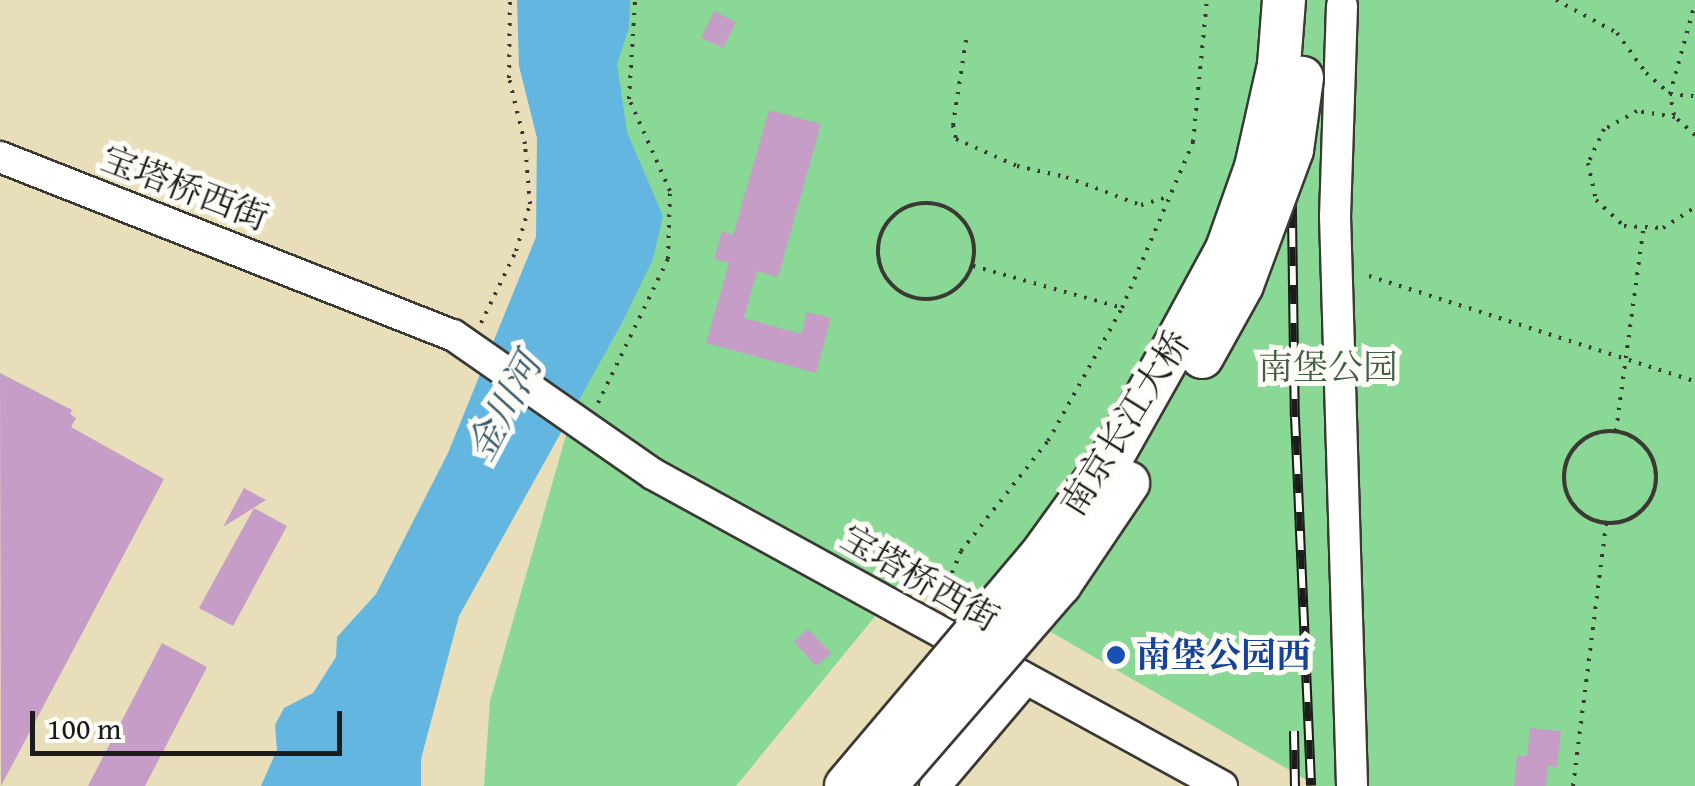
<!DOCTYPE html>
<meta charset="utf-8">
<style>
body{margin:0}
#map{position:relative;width:1695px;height:786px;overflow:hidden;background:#e8deb9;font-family:"Gentium Book Plus","Noto Serif SC",serif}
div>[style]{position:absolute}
.green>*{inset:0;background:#8ad896}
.water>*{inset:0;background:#63b6df}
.building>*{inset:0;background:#c69dc7}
.path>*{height:4px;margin-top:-2px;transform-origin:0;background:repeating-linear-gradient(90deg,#3b3934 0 2.5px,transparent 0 10.5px)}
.path>.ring{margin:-2px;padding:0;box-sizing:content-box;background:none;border:4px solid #3b3934;border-radius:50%}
.roads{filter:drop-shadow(2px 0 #3b3934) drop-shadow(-2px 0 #3b3934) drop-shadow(0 2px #3b3934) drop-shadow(0 -2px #3b3934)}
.minor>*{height:30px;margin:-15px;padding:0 15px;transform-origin:15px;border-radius:15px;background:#fff}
.rail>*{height:10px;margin-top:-5px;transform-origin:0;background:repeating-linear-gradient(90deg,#fdfcf7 0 19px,#1c1c1c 0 38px);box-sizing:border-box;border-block:2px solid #1c1c1c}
.bridges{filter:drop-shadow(2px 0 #3b3934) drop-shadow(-2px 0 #3b3934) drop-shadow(0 2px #3b3934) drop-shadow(0 -2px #3b3934)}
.highway-bridge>*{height:42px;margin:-21px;padding:0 21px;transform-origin:21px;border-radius:21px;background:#fff}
.dots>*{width:28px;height:28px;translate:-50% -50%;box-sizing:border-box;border:5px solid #fdfcf7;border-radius:50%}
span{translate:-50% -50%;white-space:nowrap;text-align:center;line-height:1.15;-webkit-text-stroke:10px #fdfcf7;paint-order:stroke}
.street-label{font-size:35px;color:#1c1c1c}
.park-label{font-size:35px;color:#425e47}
.transit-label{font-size:35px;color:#164399;font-weight:700}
.left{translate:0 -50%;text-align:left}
.water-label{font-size:38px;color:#385a6a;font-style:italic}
.scale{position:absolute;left:30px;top:711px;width:312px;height:45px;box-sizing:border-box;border:5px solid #1c1c1c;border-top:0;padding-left:12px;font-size:30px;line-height:35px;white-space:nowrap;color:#1c1c1c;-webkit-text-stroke:8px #fdfcf7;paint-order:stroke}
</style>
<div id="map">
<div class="green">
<i style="clip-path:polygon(614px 0,1695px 0,1695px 786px,1317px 786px,923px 558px,736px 786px,484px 786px,490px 701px,591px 348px)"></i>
</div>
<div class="water">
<i style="clip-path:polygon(517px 0,630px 0,629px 28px,617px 64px,627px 132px,663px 216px,653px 259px,623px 321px,459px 616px,421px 759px,421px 786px,261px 786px,277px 750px,275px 725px,284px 708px,313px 693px,336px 657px,337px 637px,376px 594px,448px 453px,536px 237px,537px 138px,519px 66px)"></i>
</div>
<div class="building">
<i style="clip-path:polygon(714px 11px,736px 22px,723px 48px,701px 38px)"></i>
<i style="clip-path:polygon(769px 110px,821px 124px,778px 277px,757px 271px,744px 318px,801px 334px,807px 312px,831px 318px,816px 373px,706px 343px,729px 263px,714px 259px,722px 231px,733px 235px)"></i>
<i style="clip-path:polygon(0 373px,72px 410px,70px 414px,76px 418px,71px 427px,164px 479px,1px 786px)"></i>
<i style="clip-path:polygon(244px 488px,266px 500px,223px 527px)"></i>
<i style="clip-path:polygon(254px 508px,287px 526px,233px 626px,199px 608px)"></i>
<i style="clip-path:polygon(808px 629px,831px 653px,816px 666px,794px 642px)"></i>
<i style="clip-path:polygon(162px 643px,207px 667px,145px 786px,88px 786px)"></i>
<i style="clip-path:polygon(1530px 728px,1561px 731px,1557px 767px,1548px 766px,1546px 786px,1514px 786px,1517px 755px,1527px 756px)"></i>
</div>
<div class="path">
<i style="left:1556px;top:0;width:69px;rotate:28.4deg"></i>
<i style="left:1617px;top:33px;width:49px;rotate:54.1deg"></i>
<i style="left:1646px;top:73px;width:32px;rotate:41deg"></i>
<i style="left:1670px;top:94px;width:25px;rotate:5deg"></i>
<i style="left:966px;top:40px;width:86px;rotate:98.7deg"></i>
<i style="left:953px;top:125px;width:14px;rotate:78deg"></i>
<i style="left:956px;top:139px;width:67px;rotate:23.9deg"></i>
<i style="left:1017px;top:166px;width:50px;rotate:12.7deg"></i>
<i style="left:1066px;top:177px;width:80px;rotate:20.5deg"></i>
<i style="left:1141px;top:205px;width:28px;rotate:-17deg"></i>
<i style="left:1674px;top:115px;width:21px;rotate:-101deg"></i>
<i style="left:1670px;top:94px;width:94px;rotate:-74.6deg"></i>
<i style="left:1695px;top:135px;width:27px;rotate:-138deg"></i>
<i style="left:1675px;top:117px;width:38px;rotate:-171deg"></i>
<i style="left:1637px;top:111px;width:38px;rotate:151deg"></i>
<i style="left:1604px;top:129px;width:38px;rotate:115deg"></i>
<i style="left:1588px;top:163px;width:38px;rotate:78deg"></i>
<i style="left:1596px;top:200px;width:38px;rotate:43deg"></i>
<i style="left:1624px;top:226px;width:39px;rotate:3deg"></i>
<i style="left:1663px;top:228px;width:38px;rotate:-33deg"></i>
<i class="ring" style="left:878px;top:203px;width:92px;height:92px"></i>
<i style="left:973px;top:266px;width:155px;rotate:15.7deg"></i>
<i style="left:1369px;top:276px;width:342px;rotate:17.9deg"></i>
<i style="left:481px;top:323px;width:80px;rotate:-64.1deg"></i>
<i style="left:516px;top:251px;width:49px;rotate:-73.4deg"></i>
<i style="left:530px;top:204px;width:60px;rotate:-94.8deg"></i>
<i style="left:525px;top:144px;width:68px;rotate:-103.6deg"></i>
<i style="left:509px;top:78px;width:78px;rotate:-89.3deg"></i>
<i style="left:598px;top:403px;width:160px;rotate:-64.1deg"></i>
<i style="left:668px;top:259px;width:68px;rotate:-88.3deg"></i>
<i style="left:670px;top:191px;width:101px;rotate:-114deg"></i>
<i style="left:629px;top:99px;width:99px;rotate:-86.5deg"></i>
<i style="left:1616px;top:431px;width:203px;rotate:-82.3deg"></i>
<i class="ring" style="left:1564px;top:431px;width:88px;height:88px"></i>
<i style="left:940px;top:602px;width:55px;rotate:-67.6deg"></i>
<i style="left:961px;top:551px;width:140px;rotate:-51.7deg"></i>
<i style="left:1048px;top:441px;width:152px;rotate:-60.9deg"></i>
<i style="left:1122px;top:308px;width:181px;rotate:-66.8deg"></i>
<i style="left:1193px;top:142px;width:143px;rotate:-84.4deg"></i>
<i style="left:1573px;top:786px;width:265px;rotate:-82.8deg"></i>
</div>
<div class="roads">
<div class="minor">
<i style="left:1342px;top:6px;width:210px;rotate:91.9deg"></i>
<i style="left:1335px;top:216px;width:570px;rotate:88.29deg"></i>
<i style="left:0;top:157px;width:487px;rotate:21.5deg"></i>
<i style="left:453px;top:335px;width:244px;rotate:34.8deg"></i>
<i style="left:653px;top:474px;width:649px;rotate:28.74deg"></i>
<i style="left:935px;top:786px;width:138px;rotate:-49.7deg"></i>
</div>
</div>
<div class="rail">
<i style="left:1289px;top:0;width:417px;rotate:89.2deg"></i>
<i style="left:1295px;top:417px;width:369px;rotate:87.5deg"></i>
<i style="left:1294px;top:731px;width:55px;rotate:89deg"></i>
</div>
<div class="bridges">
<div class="highway-bridge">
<i style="left:1202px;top:357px;width:82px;rotate:-60.9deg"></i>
<i style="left:1242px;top:285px;width:144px;rotate:-69.7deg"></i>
<i style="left:1292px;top:150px;width:73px;rotate:-82.1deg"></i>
<i style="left:846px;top:786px;width:299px;rotate:-49.8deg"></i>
<i style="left:1039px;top:558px;width:125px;rotate:-54.1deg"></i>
<i style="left:1112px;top:457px;width:116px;rotate:-60.6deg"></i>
<i style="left:1169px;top:356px;width:122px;rotate:-61.5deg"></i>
<i style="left:1227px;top:249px;width:87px;rotate:-70.5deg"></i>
<i style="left:1256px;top:167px;width:105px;rotate:-77.3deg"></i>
<i style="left:1279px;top:65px;width:65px;rotate:-85.6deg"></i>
<i style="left:885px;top:786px;width:267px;rotate:-49.1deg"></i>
<i style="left:1060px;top:584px;width:122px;rotate:-56deg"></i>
</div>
</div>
<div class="dots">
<i style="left:1116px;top:655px;background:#1a4fb4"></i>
</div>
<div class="street-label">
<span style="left:185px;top:188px;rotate:21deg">宝塔桥西街</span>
<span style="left:1125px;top:423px;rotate:-58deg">南京长江大桥</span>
<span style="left:920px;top:578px;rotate:30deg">宝塔桥西街</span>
</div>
<div class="park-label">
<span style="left:1328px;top:367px">南堡公园</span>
</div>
<div class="transit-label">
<span class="left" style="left:1136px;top:655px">南堡公园西</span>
</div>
<div class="water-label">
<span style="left:504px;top:407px;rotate:-62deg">金川河</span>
</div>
<div class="scale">100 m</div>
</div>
